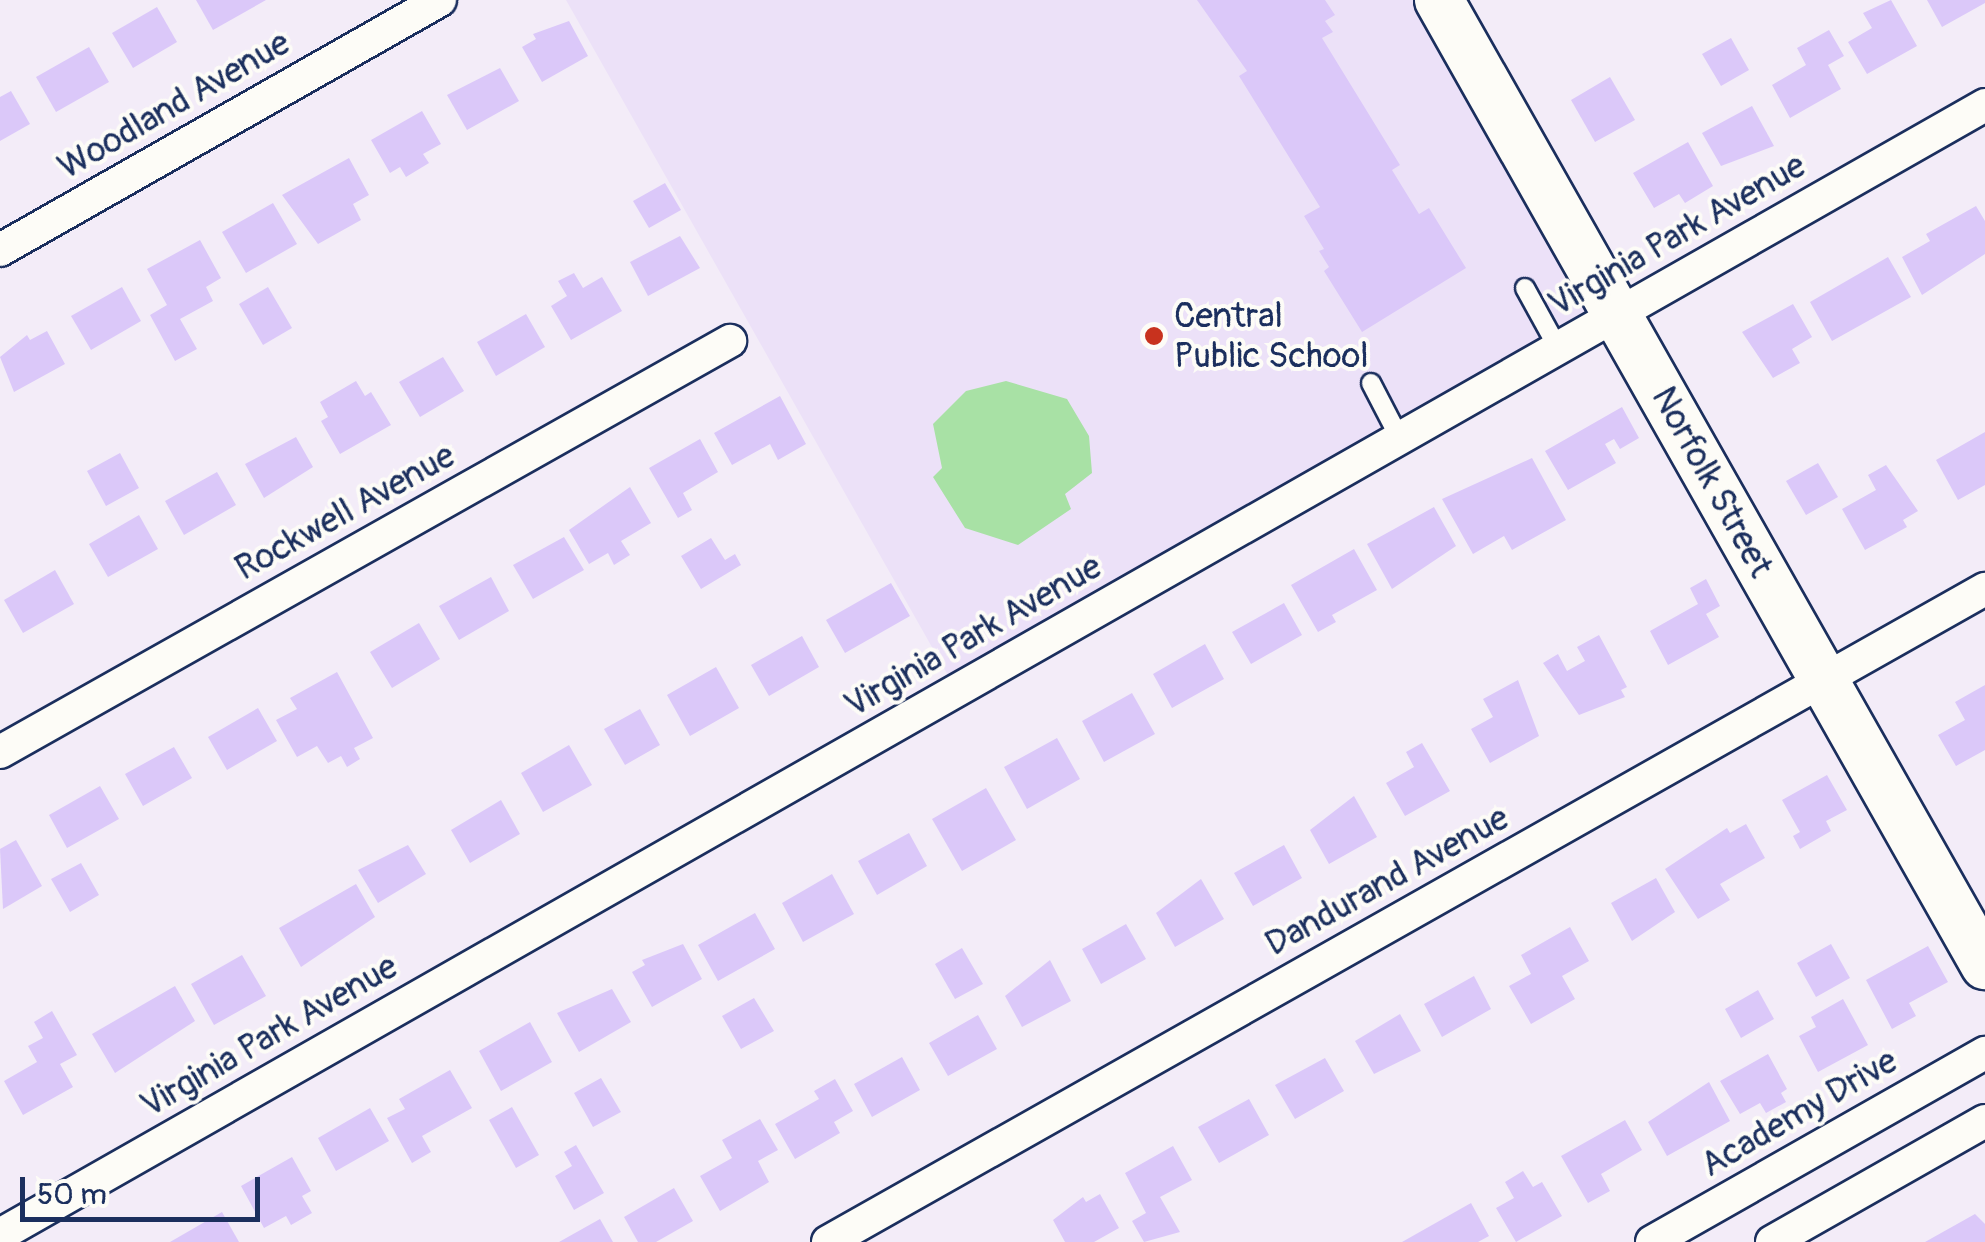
<!DOCTYPE html>
<style>
body{margin:0}
#map{position:relative;width:1985px;height:1242px;overflow:hidden;background:#f3ecf8;font-family:Pangolin,sans-serif}
div>[style]{position:absolute}
.built>*{inset:0;background:#ece1f8}
.green>*{inset:0;background:#a8e1a5}
.building>*{inset:0;background:#dbc8f9}
.roads{filter:drop-shadow(2px 0 #1b2f5e) drop-shadow(-2px 0 #1b2f5e) drop-shadow(0 2px #1b2f5e) drop-shadow(0 -2px #1b2f5e)}
.lane>*{height:18px;margin:-9px;padding:0 9px;transform-origin:9px;border-radius:9px;background:#fdfcf7}
.street>*{height:32px;margin:-16px;padding:0 16px;transform-origin:16px;border-radius:16px;background:#fdfcf7}
.secondary>*{height:48px;margin:-24px;padding:0 24px;transform-origin:24px;border-radius:24px;background:#fdfcf7}
.dots>*{width:28px;height:28px;translate:-50% -50%;box-sizing:border-box;border:5px solid #fdfcf7;border-radius:50%}
span{translate:-50% -50%;white-space:nowrap;text-align:center;line-height:1.15;-webkit-text-stroke:8px #fdfcf7;paint-order:stroke}
.street-label{font-size:35px;color:#1b2f5e}
.poi-label{font-size:35px;color:#1b2f5e}
.left{translate:0 -50%;text-align:left}
.scale{position:absolute;left:20px;top:1177px;width:240px;height:45px;box-sizing:border-box;border:5px solid #1b2f5e;border-top:0;padding-left:12px;font-size:30px;line-height:35px;white-space:nowrap;color:#1b2f5e;-webkit-text-stroke:8px #fdfcf7;paint-order:stroke}
</style>
<div id="map">
<div class="built">
<i style="clip-path:polygon(566px 0,1420px 0,1596px 310px,950px 679px)"></i>
</div>
<div class="green">
<i style="clip-path:polygon(1006px 381px,1067px 399px,1089px 436px,1092px 473px,1065px 494px,1071px 509px,1018px 545px,965px 528px,933px 477px,942px 468px,933px 424px,966px 391px)"></i>
</div>
<div class="building">
<i style="clip-path:polygon(196px 0,266px 0,213px 30px)"></i>
<i style="clip-path:polygon(1197px 0,1325px 0,1335px 15px,1325px 21px,1333px 32px,1322px 38px,1400px 165px,1392px 170px,1419px 214px,1429px 208px,1466px 268px,1362px 332px,1324px 271px,1329px 267px,1319px 251px,1324px 249px,1304px 216px,1320px 207px,1239px 76px,1247px 71px)"></i>
<i style="clip-path:polygon(1891px 0,1917px 46px,1867px 74px,1848px 42px,1872px 28px,1863px 13px)"></i>
<i style="clip-path:polygon(1927px 0,1985px 0,1985px 3px,1942px 27px)"></i>
<i style="clip-path:polygon(157px 7px,177px 42px,133px 68px,112px 33px)"></i>
<i style="clip-path:polygon(569px 21px,588px 56px,542px 82px,522px 47px,536px 39px,533px 34px)"></i>
<i style="clip-path:polygon(1829px 30px,1844px 56px,1828px 65px,1841px 89px,1790px 118px,1772px 85px,1806px 65px,1797px 48px)"></i>
<i style="clip-path:polygon(1731px 38px,1749px 70px,1721px 86px,1702px 54px)"></i>
<i style="clip-path:polygon(89px 47px,109px 82px,56px 112px,36px 77px)"></i>
<i style="clip-path:polygon(500px 68px,519px 101px,467px 130px,447px 95px)"></i>
<i style="clip-path:polygon(1610px 77px,1635px 120px,1595px 142px,1571px 100px)"></i>
<i style="clip-path:polygon(11px 91px,30px 124px,0 141px,0 97px)"></i>
<i style="clip-path:polygon(1752px 106px,1774px 146px,1721px 166px,1702px 133px)"></i>
<i style="clip-path:polygon(422px 111px,441px 144px,423px 154px,429px 163px,406px 177px,400px 167px,390px 173px,371px 140px)"></i>
<i style="clip-path:polygon(1688px 142px,1713px 186px,1685px 203px,1679px 194px,1654px 208px,1633px 173px)"></i>
<i style="clip-path:polygon(349px 158px,369px 195px,353px 204px,361px 220px,318px 244px,282px 195px)"></i>
<i style="clip-path:polygon(665px 183px,681px 210px,649px 228px,633px 201px)"></i>
<i style="clip-path:polygon(273px 203px,297px 244px,246px 273px,222px 232px)"></i>
<i style="clip-path:polygon(1976px 206px,1985px 221px,1985px 254px,1922px 295px,1902px 257px,1930px 241px,1926px 234px)"></i>
<i style="clip-path:polygon(680px 236px,700px 268px,648px 296px,630px 262px)"></i>
<i style="clip-path:polygon(200px 240px,221px 278px,206px 287px,213px 301px,180px 319px,197px 349px,175px 361px,150px 315px,167px 305px,147px 269px)"></i>
<i style="clip-path:polygon(1888px 257px,1911px 297px,1832px 341px,1810px 302px)"></i>
<i style="clip-path:polygon(574px 273px,583px 288px,602px 277px,622px 311px,571px 340px,551px 306px,567px 296px,558px 281px)"></i>
<i style="clip-path:polygon(122px 287px,141px 321px,91px 350px,71px 316px)"></i>
<i style="clip-path:polygon(268px 287px,292px 328px,263px 345px,239px 304px)"></i>
<i style="clip-path:polygon(1793px 304px,1812px 337px,1792px 349px,1800px 363px,1773px 378px,1742px 332px)"></i>
<i style="clip-path:polygon(526px 314px,545px 347px,496px 376px,477px 342px)"></i>
<i style="clip-path:polygon(47px 331px,65px 364px,14px 392px,0 357px,27px 335px,30px 340px)"></i>
<i style="clip-path:polygon(443px 357px,464px 391px,420px 417px,399px 382px)"></i>
<i style="clip-path:polygon(356px 381px,365px 396px,371px 392px,391px 425px,340px 454px,321px 421px,328px 417px,320px 402px)"></i>
<i style="clip-path:polygon(780px 396px,806px 444px,778px 460px,770px 444px,732px 465px,714px 433px)"></i>
<i style="clip-path:polygon(1622px 407px,1639px 438px,1620px 449px,1614px 439px,1605px 444px,1616px 463px,1568px 490px,1545px 451px)"></i>
<i style="clip-path:polygon(1985px 432px,1985px 485px,1958px 500px,1936px 460px)"></i>
<i style="clip-path:polygon(296px 437px,313px 467px,264px 498px,245px 464px)"></i>
<i style="clip-path:polygon(700px 439px,718px 472px,683px 493px,692px 510px,678px 518px,649px 468px)"></i>
<i style="clip-path:polygon(120px 453px,139px 488px,106px 506px,87px 471px)"></i>
<i style="clip-path:polygon(1532px 458px,1566px 520px,1512px 550px,1504px 536px,1473px 554px,1442px 499px)"></i>
<i style="clip-path:polygon(1818px 463px,1838px 497px,1806px 515px,1786px 481px)"></i>
<i style="clip-path:polygon(1886px 465px,1918px 511px,1903px 520px,1907px 527px,1865px 550px,1842px 509px,1876px 490px,1868px 475px)"></i>
<i style="clip-path:polygon(217px 472px,236px 505px,184px 535px,165px 501px)"></i>
<i style="clip-path:polygon(630px 487px,651px 523px,621px 541px,630px 555px,614px 565px,608px 553px,589px 564px,569px 530px)"></i>
<i style="clip-path:polygon(1434px 507px,1456px 546px,1392px 589px,1367px 544px)"></i>
<i style="clip-path:polygon(139px 515px,158px 549px,108px 577px,89px 544px)"></i>
<i style="clip-path:polygon(564px 537px,584px 570px,533px 599px,513px 565px)"></i>
<i style="clip-path:polygon(711px 538px,725px 560px,735px 554px,741px 565px,701px 589px,681px 556px)"></i>
<i style="clip-path:polygon(1354px 549px,1377px 590px,1332px 615px,1336px 622px,1318px 632px,1291px 585px)"></i>
<i style="clip-path:polygon(55px 570px,74px 604px,23px 633px,4px 600px)"></i>
<i style="clip-path:polygon(491px 577px,509px 611px,459px 640px,439px 606px)"></i>
<i style="clip-path:polygon(1706px 579px,1720px 606px,1706px 614px,1719px 637px,1668px 665px,1650px 631px,1698px 604px,1690px 588px)"></i>
<i style="clip-path:polygon(891px 583px,910px 616px,845px 653px,826px 620px)"></i>
<i style="clip-path:polygon(1284px 603px,1302px 635px,1251px 664px,1232px 632px)"></i>
<i style="clip-path:polygon(419px 623px,440px 659px,392px 688px,370px 652px)"></i>
<i style="clip-path:polygon(1599px 635px,1627px 687px,1621px 690px,1625px 697px,1579px 715px,1543px 663px,1558px 654px,1567px 671px,1585px 661px,1577px 647px)"></i>
<i style="clip-path:polygon(802px 636px,819px 667px,769px 696px,751px 665px)"></i>
<i style="clip-path:polygon(1205px 644px,1224px 679px,1172px 708px,1153px 674px)"></i>
<i style="clip-path:polygon(716px 667px,739px 708px,690px 736px,667px 695px)"></i>
<i style="clip-path:polygon(337px 672px,373px 738px,354px 748px,360px 759px,347px 767px,341px 756px,328px 763px,317px 746px,297px 757px,276px 720px,297px 709px,290px 698px)"></i>
<i style="clip-path:polygon(1518px 680px,1539px 736px,1490px 763px,1471px 729px,1493px 717px,1483px 699px)"></i>
<i style="clip-path:polygon(1985px 685px,1985px 750px,1956px 766px,1938px 735px,1965px 720px,1955px 702px)"></i>
<i style="clip-path:polygon(1132px 693px,1155px 734px,1104px 762px,1082px 721px)"></i>
<i style="clip-path:polygon(258px 708px,277px 741px,227px 770px,208px 737px)"></i>
<i style="clip-path:polygon(640px 709px,660px 745px,625px 765px,604px 729px)"></i>
<i style="clip-path:polygon(1057px 738px,1080px 779px,1027px 809px,1004px 767px)"></i>
<i style="clip-path:polygon(1422px 743px,1450px 791px,1405px 816px,1386px 783px,1414px 767px,1406px 752px)"></i>
<i style="clip-path:polygon(569px 745px,592px 785px,543px 812px,521px 773px)"></i>
<i style="clip-path:polygon(174px 747px,192px 778px,143px 806px,125px 774px)"></i>
<i style="clip-path:polygon(1827px 775px,1847px 810px,1826px 821px,1831px 831px,1800px 849px,1793px 836px,1800px 832px,1782px 800px)"></i>
<i style="clip-path:polygon(100px 786px,119px 819px,67px 848px,49px 815px)"></i>
<i style="clip-path:polygon(986px 788px,1016px 840px,962px 871px,932px 819px)"></i>
<i style="clip-path:polygon(1354px 796px,1377px 837px,1329px 864px,1310px 830px)"></i>
<i style="clip-path:polygon(501px 800px,520px 834px,470px 863px,451px 830px)"></i>
<i style="clip-path:polygon(1746px 824px,1765px 858px,1720px 884px,1730px 900px,1698px 919px,1665px 869px,1727px 828px,1730px 833px)"></i>
<i style="clip-path:polygon(909px 833px,927px 866px,877px 895px,858px 861px)"></i>
<i style="clip-path:polygon(16px 840px,42px 886px,3px 909px,0 849px)"></i>
<i style="clip-path:polygon(408px 845px,426px 874px,378px 903px,358px 870px)"></i>
<i style="clip-path:polygon(1284px 845px,1302px 878px,1253px 906px,1234px 873px)"></i>
<i style="clip-path:polygon(81px 863px,99px 895px,70px 912px,51px 879px)"></i>
<i style="clip-path:polygon(832px 874px,854px 914px,803px 942px,782px 903px)"></i>
<i style="clip-path:polygon(1656px 878px,1675px 912px,1632px 941px,1611px 903px)"></i>
<i style="clip-path:polygon(1201px 879px,1224px 919px,1175px 947px,1156px 913px)"></i>
<i style="clip-path:polygon(356px 884px,375px 917px,301px 967px,279px 928px)"></i>
<i style="clip-path:polygon(755px 913px,775px 949px,718px 981px,698px 945px)"></i>
<i style="clip-path:polygon(1126px 924px,1146px 959px,1101px 984px,1082px 949px)"></i>
<i style="clip-path:polygon(1570px 927px,1589px 961px,1562px 976px,1575px 999px,1531px 1024px,1509px 986px,1531px 974px,1521px 955px)"></i>
<i style="clip-path:polygon(683px 944px,702px 979px,652px 1007px,632px 972px,645px 965px,642px 960px)"></i>
<i style="clip-path:polygon(1831px 944px,1850px 978px,1816px 997px,1797px 963px)"></i>
<i style="clip-path:polygon(1928px 946px,1948px 982px,1909px 1003px,1916px 1016px,1892px 1029px,1866px 980px)"></i>
<i style="clip-path:polygon(962px 948px,983px 984px,955px 999px,935px 964px)"></i>
<i style="clip-path:polygon(242px 955px,266px 996px,214px 1025px,191px 984px)"></i>
<i style="clip-path:polygon(1050px 960px,1071px 1001px,1022px 1027px,1005px 996px)"></i>
<i style="clip-path:polygon(1474px 976px,1491px 1009px,1442px 1037px,1424px 1004px)"></i>
<i style="clip-path:polygon(175px 986px,195px 1021px,115px 1073px,92px 1034px)"></i>
<i style="clip-path:polygon(612px 989px,631px 1022px,579px 1052px,557px 1013px)"></i>
<i style="clip-path:polygon(1758px 990px,1774px 1019px,1741px 1038px,1725px 1009px)"></i>
<i style="clip-path:polygon(754px 998px,774px 1031px,741px 1049px,722px 1016px)"></i>
<i style="clip-path:polygon(1843px 999px,1868px 1045px,1818px 1072px,1799px 1036px,1816px 1027px,1811px 1017px)"></i>
<i style="clip-path:polygon(52px 1011px,77px 1055px,60px 1064px,73px 1087px,23px 1115px,4px 1081px,37px 1062px,28px 1046px,43px 1038px,34px 1022px)"></i>
<i style="clip-path:polygon(1400px 1014px,1421px 1051px,1374px 1074px,1355px 1041px)"></i>
<i style="clip-path:polygon(978px 1015px,997px 1049px,948px 1076px,929px 1043px)"></i>
<i style="clip-path:polygon(530px 1022px,552px 1062px,501px 1091px,479px 1051px)"></i>
<i style="clip-path:polygon(1768px 1054px,1787px 1089px,1781px 1093px,1786px 1102px,1766px 1113px,1760px 1103px,1740px 1114px,1720px 1081px)"></i>
<i style="clip-path:polygon(902px 1057px,920px 1090px,872px 1117px,854px 1084px)"></i>
<i style="clip-path:polygon(1325px 1058px,1344px 1091px,1295px 1119px,1275px 1085px)"></i>
<i style="clip-path:polygon(450px 1070px,472px 1108px,422px 1136px,431px 1152px,412px 1163px,387px 1118px,405px 1109px,399px 1099px)"></i>
<i style="clip-path:polygon(601px 1078px,621px 1112px,593px 1127px,574px 1093px)"></i>
<i style="clip-path:polygon(835px 1079px,853px 1111px,834px 1122px,840px 1133px,795px 1159px,775px 1124px,819px 1099px,814px 1091px)"></i>
<i style="clip-path:polygon(1709px 1082px,1730px 1121px,1667px 1156px,1648px 1122px)"></i>
<i style="clip-path:polygon(1249px 1099px,1269px 1135px,1219px 1163px,1198px 1127px)"></i>
<i style="clip-path:polygon(512px 1107px,539px 1155px,516px 1168px,489px 1120px)"></i>
<i style="clip-path:polygon(370px 1108px,389px 1141px,336px 1171px,318px 1138px)"></i>
<i style="clip-path:polygon(760px 1119px,778px 1150px,758px 1161px,769px 1182px,720px 1211px,700px 1176px,732px 1158px,722px 1140px)"></i>
<i style="clip-path:polygon(1625px 1120px,1642px 1150px,1601px 1174px,1610px 1191px,1588px 1203px,1561px 1156px)"></i>
<i style="clip-path:polygon(576px 1145px,604px 1193px,574px 1210px,555px 1176px,572px 1166px,564px 1152px)"></i>
<i style="clip-path:polygon(1173px 1146px,1192px 1180px,1160px 1197px,1180px 1232px,1144px 1242px,1132px 1221px,1146px 1213px,1125px 1173px)"></i>
<i style="clip-path:polygon(292px 1157px,311px 1191px,302px 1196px,312px 1213px,291px 1225px,286px 1216px,264px 1228px,241px 1186px)"></i>
<i style="clip-path:polygon(1523px 1171px,1533px 1187px,1542px 1182px,1562px 1216px,1516px 1242px,1496px 1208px,1514px 1198px,1505px 1182px)"></i>
<i style="clip-path:polygon(674px 1188px,693px 1221px,656px 1242px,638px 1242px,624px 1217px)"></i>
<i style="clip-path:polygon(1100px 1194px,1119px 1228px,1094px 1242px,1065px 1242px,1053px 1220px,1083px 1197px,1086px 1202px)"></i>
<i style="clip-path:polygon(1471px 1203px,1489px 1236px,1478px 1242px,1402px 1242px)"></i>
<i style="clip-path:polygon(222px 1212px,239px 1242px,170px 1242px)"></i>
<i style="clip-path:polygon(1975px 1214px,1985px 1224px,1985px 1242px,1925px 1242px)"></i>
<i style="clip-path:polygon(600px 1219px,613px 1242px,559px 1242px)"></i>
</div>
<div class="roads">
<div class="lane">
<i style="left:1525px;top:288px;width:68px;rotate:61.2deg"></i>
<i style="left:1371px;top:383px;width:63px;rotate:62.6deg"></i>
</div>
<div class="street">
<i style="left:0;top:250px;width:506px;rotate:-29.6deg"></i>
<i style="left:0;top:752px;width:838px;rotate:-29.38deg"></i>
<i style="left:0;top:1235px;width:2284px;rotate:-29.65deg"></i>
<i style="left:828px;top:1242px;width:1329px;rotate:-29.44deg"></i>
<i style="left:1652px;top:1242px;width:383px;rotate:-29.6deg"></i>
<i style="left:1772px;top:1242px;width:245px;rotate:-29.6deg"></i>
</div>
<div class="secondary">
<i style="left:1439px;top:0;width:1109px;rotate:60.5deg"></i>
</div>
</div>
<div class="dots">
<i style="left:1154px;top:336px;background:#c8321e"></i>
</div>
<div class="street-label">
<span style="left:174px;top:105px;rotate:-30deg">Woodland Avenue</span>
<span style="left:1677px;top:235px;rotate:-30deg">Virginia Park Avenue</span>
<span style="left:1712px;top:482px;rotate:61deg">Norfolk Street</span>
<span style="left:345px;top:512px;rotate:-29deg">Rockwell Avenue</span>
<span style="left:973px;top:636px;rotate:-30deg">Virginia Park Avenue</span>
<span style="left:1387px;top:881px;rotate:-29deg">Dandurand Avenue</span>
<span style="left:269px;top:1036px;rotate:-30deg">Virginia Park Avenue</span>
<span style="left:1799px;top:1113px;rotate:-30deg">Academy Drive</span>
</div>
<div class="poi-label">
<span class="left" style="left:1174px;top:336px">Central<br>Public School</span>
</div>
<div class="scale">50 m</div>
</div>
